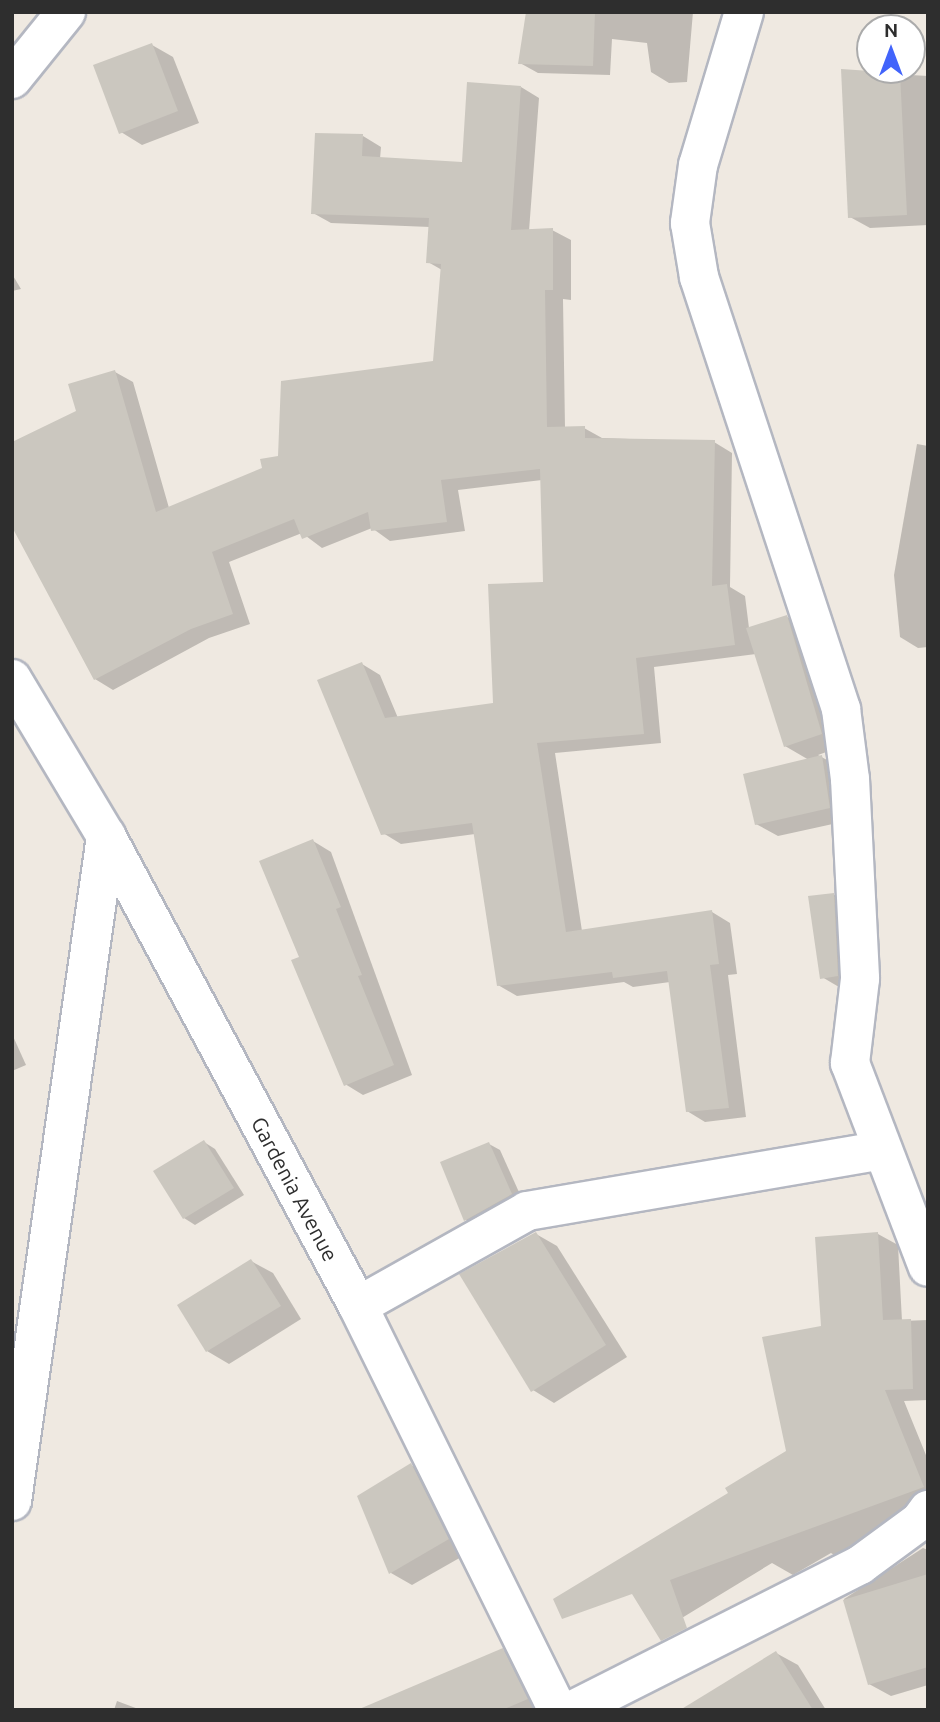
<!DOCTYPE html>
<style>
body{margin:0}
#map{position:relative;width:940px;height:1722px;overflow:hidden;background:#efe9e1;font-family:Ubuntu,sans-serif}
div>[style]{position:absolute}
.shadow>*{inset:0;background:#0003}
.building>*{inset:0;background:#cbc7bf}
.roads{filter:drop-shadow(2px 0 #b4b7c1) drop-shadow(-2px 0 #b4b7c1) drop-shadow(0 2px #b4b7c1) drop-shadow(0 -2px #b4b7c1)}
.street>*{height:38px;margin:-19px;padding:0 19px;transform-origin:19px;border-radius:19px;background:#fff}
span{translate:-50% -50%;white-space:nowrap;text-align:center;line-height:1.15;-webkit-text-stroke:5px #fff;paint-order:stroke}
.street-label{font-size:21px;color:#2e2e2e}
.frame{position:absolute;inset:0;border:14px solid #2e2e2e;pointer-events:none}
.north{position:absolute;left:856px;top:14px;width:70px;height:70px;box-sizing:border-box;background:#fff;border:2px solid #ababab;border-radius:50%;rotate:0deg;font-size:19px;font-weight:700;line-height:28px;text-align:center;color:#2e2e2e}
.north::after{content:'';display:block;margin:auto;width:24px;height:32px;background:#4264fb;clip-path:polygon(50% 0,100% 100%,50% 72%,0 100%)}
</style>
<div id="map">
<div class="shadow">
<i style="clip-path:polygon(528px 12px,693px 12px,687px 82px,669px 83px,651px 72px,647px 43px,612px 39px,610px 75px,538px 73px,520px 63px)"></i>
<i style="clip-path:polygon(152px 45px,173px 57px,199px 123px,142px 145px,121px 132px)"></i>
<i style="clip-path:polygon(843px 71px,928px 76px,928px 225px,870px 228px,850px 217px)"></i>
<i style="clip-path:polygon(521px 87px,539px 98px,529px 231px,552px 230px,571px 240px,571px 300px,563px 299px,565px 428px,584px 428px,602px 438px,714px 442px,732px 453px,730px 587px,745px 596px,749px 628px,787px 617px,808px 629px,843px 746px,818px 755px,843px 769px,851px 820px,778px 836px,756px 824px,809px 760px,785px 746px,756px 654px,654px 667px,661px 743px,555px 753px,582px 931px,712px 912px,730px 923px,737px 974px,728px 975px,746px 1117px,705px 1122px,687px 1111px,670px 982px,633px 987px,624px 982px,517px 996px,498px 985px,475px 834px,401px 844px,383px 833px,362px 664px,380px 675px,398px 718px,495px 704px,544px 584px,542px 480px,458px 490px,465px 531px,390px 541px,372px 528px,322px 548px,302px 533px,229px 562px,250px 624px,209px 638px,113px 690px,95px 679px,78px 412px,115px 372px,133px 382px,169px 508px,264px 469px,435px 363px,442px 270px,428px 262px,430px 227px,331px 223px,313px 213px,363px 136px,381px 147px,380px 159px,464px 163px)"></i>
<i style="clip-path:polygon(12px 274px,21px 289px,12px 291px)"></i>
<i style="clip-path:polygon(917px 444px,928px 446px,928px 647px,918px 648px,900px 637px,894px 575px)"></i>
<i style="clip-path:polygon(313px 841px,331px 852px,412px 1075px,363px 1095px,345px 1084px)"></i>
<i style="clip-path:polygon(833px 894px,855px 907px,844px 990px,822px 977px)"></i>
<i style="clip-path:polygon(12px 1034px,26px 1065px,12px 1071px)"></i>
<i style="clip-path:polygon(204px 1142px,215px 1149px,244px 1195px,195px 1225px,184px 1218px)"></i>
<i style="clip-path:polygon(489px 1144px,500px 1150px,523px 1201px,477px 1226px,466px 1220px)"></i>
<i style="clip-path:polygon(536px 1234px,557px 1246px,627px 1357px,554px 1403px,533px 1390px)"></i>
<i style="clip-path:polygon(878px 1234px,898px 1245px,902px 1321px,928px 1320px,928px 1400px,904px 1401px,928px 1460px,928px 1504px,851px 1566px,831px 1553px,793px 1575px,772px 1563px,667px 1627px,615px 1563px,730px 1494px,788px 1452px,823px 1327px)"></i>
<i style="clip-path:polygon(251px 1261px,273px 1273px,301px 1319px,229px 1364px,207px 1351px)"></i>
<i style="clip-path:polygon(411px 1465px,433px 1478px,470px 1552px,412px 1585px,391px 1573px)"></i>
<i style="clip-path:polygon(923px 1548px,928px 1550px,928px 1685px,891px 1696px,869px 1684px,844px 1599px)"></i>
<i style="clip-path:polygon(503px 1650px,525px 1663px,548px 1710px,415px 1705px)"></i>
<i style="clip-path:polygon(776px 1653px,798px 1665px,826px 1710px,703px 1710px)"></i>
<i style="clip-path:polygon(117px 1701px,141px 1710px,114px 1710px)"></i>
</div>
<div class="building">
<i style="clip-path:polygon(526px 12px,595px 12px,593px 66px,518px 64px)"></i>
<i style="clip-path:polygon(152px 43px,178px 111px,119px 134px,93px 65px)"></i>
<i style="clip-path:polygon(841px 69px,900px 73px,907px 215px,848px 218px)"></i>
<i style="clip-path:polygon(467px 82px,521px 86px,511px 230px,553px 228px,553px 290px,545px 290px,547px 427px,585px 426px,585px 438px,715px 440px,712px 586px,727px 584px,735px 645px,636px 658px,644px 734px,537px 743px,566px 932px,712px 910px,719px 964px,710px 965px,729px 1108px,686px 1112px,667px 971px,613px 978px,612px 972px,497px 986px,472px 823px,381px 835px,317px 680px,362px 662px,385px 718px,493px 703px,488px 584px,543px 582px,540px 469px,441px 480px,447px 522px,371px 531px,368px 512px,302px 539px,294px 519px,212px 552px,233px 614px,191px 629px,94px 680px,12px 527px,12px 442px,76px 411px,68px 384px,115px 370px,156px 512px,262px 468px,260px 459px,278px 456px,281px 381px,433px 361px,441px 264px,426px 263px,429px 218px,311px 214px,315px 133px,363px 134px,362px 156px,462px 162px)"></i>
<i style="clip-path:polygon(787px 615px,822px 734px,784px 747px,746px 628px)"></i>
<i style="clip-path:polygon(822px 755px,830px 808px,755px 825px,743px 774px)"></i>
<i style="clip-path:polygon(313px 839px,341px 907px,336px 909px,362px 975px,358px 976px,394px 1065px,344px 1086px,291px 960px,299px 957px,259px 861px)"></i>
<i style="clip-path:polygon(834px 893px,838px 976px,820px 979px,808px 896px)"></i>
<i style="clip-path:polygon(204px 1140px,234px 1188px,183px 1219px,153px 1171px)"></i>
<i style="clip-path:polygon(489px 1142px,512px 1194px,464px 1221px,440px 1162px)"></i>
<i style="clip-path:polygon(536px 1232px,606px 1345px,531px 1392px,459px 1274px)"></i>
<i style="clip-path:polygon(878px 1232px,883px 1320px,911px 1319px,913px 1389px,885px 1390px,924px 1487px,670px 1580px,687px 1628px,661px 1641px,632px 1594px,562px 1619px,553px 1599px,728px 1493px,725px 1488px,786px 1451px,762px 1337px,821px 1326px,815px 1237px)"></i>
<i style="clip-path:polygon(251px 1259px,281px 1306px,206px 1352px,177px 1305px)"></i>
<i style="clip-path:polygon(411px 1463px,449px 1539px,389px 1574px,357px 1496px)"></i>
<i style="clip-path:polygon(928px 1574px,928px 1667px,868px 1685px,843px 1600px)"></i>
<i style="clip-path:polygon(503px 1648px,528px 1699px,502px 1710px,357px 1710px)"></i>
<i style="clip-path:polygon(776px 1651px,813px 1710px,680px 1710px)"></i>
</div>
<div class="roads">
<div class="street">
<i style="left:744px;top:12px;width:160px;rotate:106.7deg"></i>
<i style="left:698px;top:165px;width:59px;rotate:97.9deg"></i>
<i style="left:690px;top:223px;width:55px;rotate:80.5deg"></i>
<i style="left:699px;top:277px;width:455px;rotate:71.8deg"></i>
<i style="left:841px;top:709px;width:71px;rotate:82.7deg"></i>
<i style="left:850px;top:779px;width:200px;rotate:87.1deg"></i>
<i style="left:860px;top:979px;width:85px;rotate:96.8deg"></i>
<i style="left:850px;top:1063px;width:218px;rotate:69.1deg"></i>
<i style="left:12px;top:79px;width:86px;rotate:-51.1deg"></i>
<i style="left:12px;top:679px;width:183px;rotate:59.1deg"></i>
<i style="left:106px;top:836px;width:533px;rotate:61.8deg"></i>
<i style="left:358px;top:1306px;width:451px;rotate:63.7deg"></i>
<i style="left:358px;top:1306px;width:194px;rotate:-29.3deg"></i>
<i style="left:527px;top:1211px;width:360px;rotate:-9.7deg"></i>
<i style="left:12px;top:1501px;width:672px;rotate:-81.95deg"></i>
<i style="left:573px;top:1710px;width:322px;rotate:-26.8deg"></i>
<i style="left:860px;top:1565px;width:74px;rotate:-36.3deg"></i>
<i style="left:920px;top:1521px;width:14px;rotate:-54deg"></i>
</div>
</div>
<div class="street-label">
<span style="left:295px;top:1189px;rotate:62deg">Gardenia Avenue</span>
</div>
<div class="frame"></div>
<div class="north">N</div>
</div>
